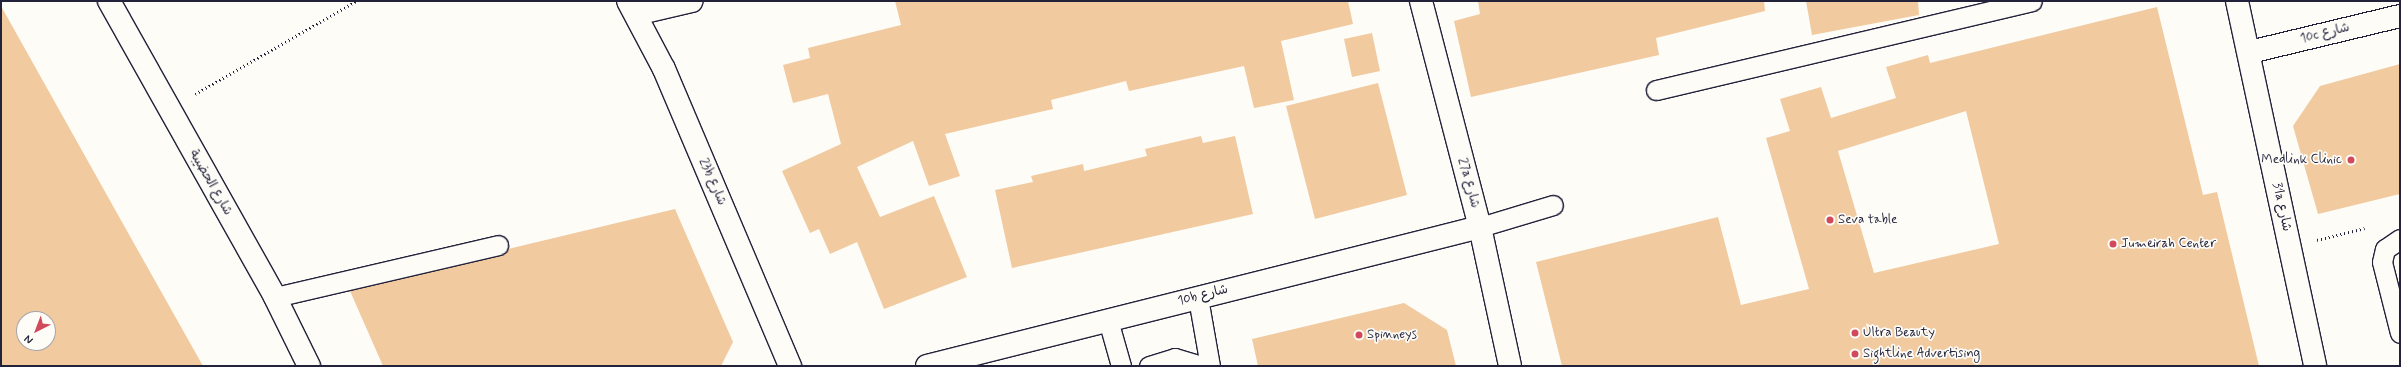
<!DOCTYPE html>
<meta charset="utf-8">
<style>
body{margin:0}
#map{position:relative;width:2401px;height:367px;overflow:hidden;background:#fdfcf7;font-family:Mynerve,"Playpen Sans Arabic",sans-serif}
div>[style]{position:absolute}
.building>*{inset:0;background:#f1caa0}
.path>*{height:2.5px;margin-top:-1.25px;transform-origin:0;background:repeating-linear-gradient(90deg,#22223b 0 1px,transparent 0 4px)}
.roads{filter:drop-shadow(1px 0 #22223b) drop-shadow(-1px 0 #22223b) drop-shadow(0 1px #22223b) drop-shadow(0 -1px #22223b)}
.lane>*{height:19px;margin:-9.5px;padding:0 9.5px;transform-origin:9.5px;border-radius:9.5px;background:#fdfcf7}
.street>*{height:22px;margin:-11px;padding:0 11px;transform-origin:11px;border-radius:11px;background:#fdfcf7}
.dots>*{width:11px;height:11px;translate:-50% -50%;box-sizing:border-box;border:2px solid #fdfcf7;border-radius:50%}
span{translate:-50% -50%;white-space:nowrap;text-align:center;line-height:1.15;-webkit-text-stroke:3.5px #fdfcf7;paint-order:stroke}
.street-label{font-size:13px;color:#22223b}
.poi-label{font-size:13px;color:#22223b}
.right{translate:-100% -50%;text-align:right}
.left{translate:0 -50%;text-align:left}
.frame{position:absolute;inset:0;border:2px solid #22223b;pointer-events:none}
.north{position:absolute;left:16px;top:311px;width:40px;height:40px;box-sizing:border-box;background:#fdfcf7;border:1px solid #a5a5ac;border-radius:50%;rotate:222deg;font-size:11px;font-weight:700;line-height:16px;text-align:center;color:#22223b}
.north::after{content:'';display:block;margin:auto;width:14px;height:18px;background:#d1495b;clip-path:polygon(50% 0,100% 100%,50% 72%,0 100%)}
</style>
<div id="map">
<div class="building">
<i style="clip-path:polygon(895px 1px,1348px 1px,1353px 24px,1281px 41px,1294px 100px,1254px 108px,1244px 66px,1129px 91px,1126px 81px,1051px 100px,1053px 109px,945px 134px,960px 176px,929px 186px,913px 141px,857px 167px,880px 217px,934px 196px,967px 277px,884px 309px,857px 242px,830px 254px,819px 229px,810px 233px,782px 171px,841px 144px,828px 94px,793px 103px,783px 65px,810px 58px,808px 48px,901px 25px)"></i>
<i style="clip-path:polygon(1478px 1px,1764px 1px,1765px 11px,1656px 38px,1659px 55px,1471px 97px,1454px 21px,1480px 14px)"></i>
<i style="clip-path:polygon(1806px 1px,1918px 1px,1919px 15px,1812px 35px)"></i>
<i style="clip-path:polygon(evenodd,1px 6px,136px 247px,203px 366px,1px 366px,1px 6px,24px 319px,48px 319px,48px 343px,24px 343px,24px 319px)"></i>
<i style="clip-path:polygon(evenodd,2157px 7px,2203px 195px,2217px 192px,2259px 366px,1562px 366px,1536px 262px,1718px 217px,1741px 305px,1809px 289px,1766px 138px,1790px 131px,1780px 99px,1821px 87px,1831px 118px,1896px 98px,1886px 67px,1928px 55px,1930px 63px,2157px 7px,1966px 111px,1999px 244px,1874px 273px,1838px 151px,1966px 111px)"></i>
<i style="clip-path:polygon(1372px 33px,1380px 71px,1352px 77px,1344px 39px)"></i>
<i style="clip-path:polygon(2400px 64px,2400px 194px,2318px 214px,2293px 126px,2320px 86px)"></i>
<i style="clip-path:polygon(1378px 83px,1407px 195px,1315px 219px,1286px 106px)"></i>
<i style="clip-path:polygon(1201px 136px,1203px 143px,1235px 136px,1253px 214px,1012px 268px,995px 190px,1033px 182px,1031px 176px,1083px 164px,1084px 171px,1147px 156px,1145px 149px)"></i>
<i style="clip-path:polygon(675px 209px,733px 342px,721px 366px,383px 366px,350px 291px,500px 256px,508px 249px)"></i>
<i style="clip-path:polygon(1404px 303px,1447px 330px,1456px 366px,1258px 366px,1252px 339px)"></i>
</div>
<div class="path">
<i style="left:195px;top:94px;width:186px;rotate:-30deg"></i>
<i style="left:2317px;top:240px;width:49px;rotate:-14deg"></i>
</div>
<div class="roads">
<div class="lane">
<i style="left:1656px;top:90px;width:386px;rotate:-13.3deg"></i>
<i style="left:1480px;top:227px;width:76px;rotate:-16.8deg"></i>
<i style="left:2400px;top:239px;width:18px;rotate:146deg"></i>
<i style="left:2385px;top:249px;width:13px;rotate:103deg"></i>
<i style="left:2382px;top:262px;width:73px;rotate:75.8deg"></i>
<i style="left:275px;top:297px;width:229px;rotate:-13.1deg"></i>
<i style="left:1198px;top:298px;width:69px;rotate:80deg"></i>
<i style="left:1108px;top:320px;width:48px;rotate:74.2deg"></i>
<i style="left:1149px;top:366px;width:27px;rotate:-17deg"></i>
<i style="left:1175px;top:358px;width:27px;rotate:17deg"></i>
</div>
<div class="street">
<i style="left:109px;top:1px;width:339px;rotate:60.7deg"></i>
<i style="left:275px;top:297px;width:77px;rotate:63.8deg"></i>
<i style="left:628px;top:1px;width:77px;rotate:62.1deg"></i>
<i style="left:664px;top:69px;width:323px;rotate:67deg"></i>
<i style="left:1421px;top:1px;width:234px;rotate:75.4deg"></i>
<i style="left:1480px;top:227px;width:142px;rotate:77.8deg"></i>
<i style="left:2237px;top:1px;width:373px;rotate:77.9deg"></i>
<i style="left:636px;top:14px;width:57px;rotate:-13.1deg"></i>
<i style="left:2250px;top:52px;width:154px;rotate:-13.5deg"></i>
<i style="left:927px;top:366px;width:570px;rotate:-14.11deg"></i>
</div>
</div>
<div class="dots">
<i style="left:2351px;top:160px;background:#d1495b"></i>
<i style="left:1830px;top:220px;background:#d1495b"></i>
<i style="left:2113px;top:244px;background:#d1495b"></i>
<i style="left:1855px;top:333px;background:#d1495b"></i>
<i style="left:1359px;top:335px;background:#d1495b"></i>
<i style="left:1855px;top:354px;background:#d1495b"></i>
</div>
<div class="street-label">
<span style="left:2325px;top:34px;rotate:-14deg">10c شارع</span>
<span style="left:712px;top:182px;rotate:67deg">23b شارع</span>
<span style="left:210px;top:183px;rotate:60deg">شارع الحضيبة</span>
<span style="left:1468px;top:183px;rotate:75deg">27a شارع</span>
<span style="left:2281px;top:207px;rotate:78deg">31a شارع</span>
<span style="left:1203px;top:296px;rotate:-14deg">10b شارع</span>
</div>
<div class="poi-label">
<span class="right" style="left:2342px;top:160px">Medlink Clinic</span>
<span class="left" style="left:1838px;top:220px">Seva table</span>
<span class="left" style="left:2121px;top:244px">Jumeirah Center</span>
<span class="left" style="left:1863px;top:333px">Ultra Beauty</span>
<span class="left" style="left:1367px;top:335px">Spinneys</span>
<span class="left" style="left:1863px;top:354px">Sightline Advertising</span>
</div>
<div class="frame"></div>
<div class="north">N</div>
</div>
